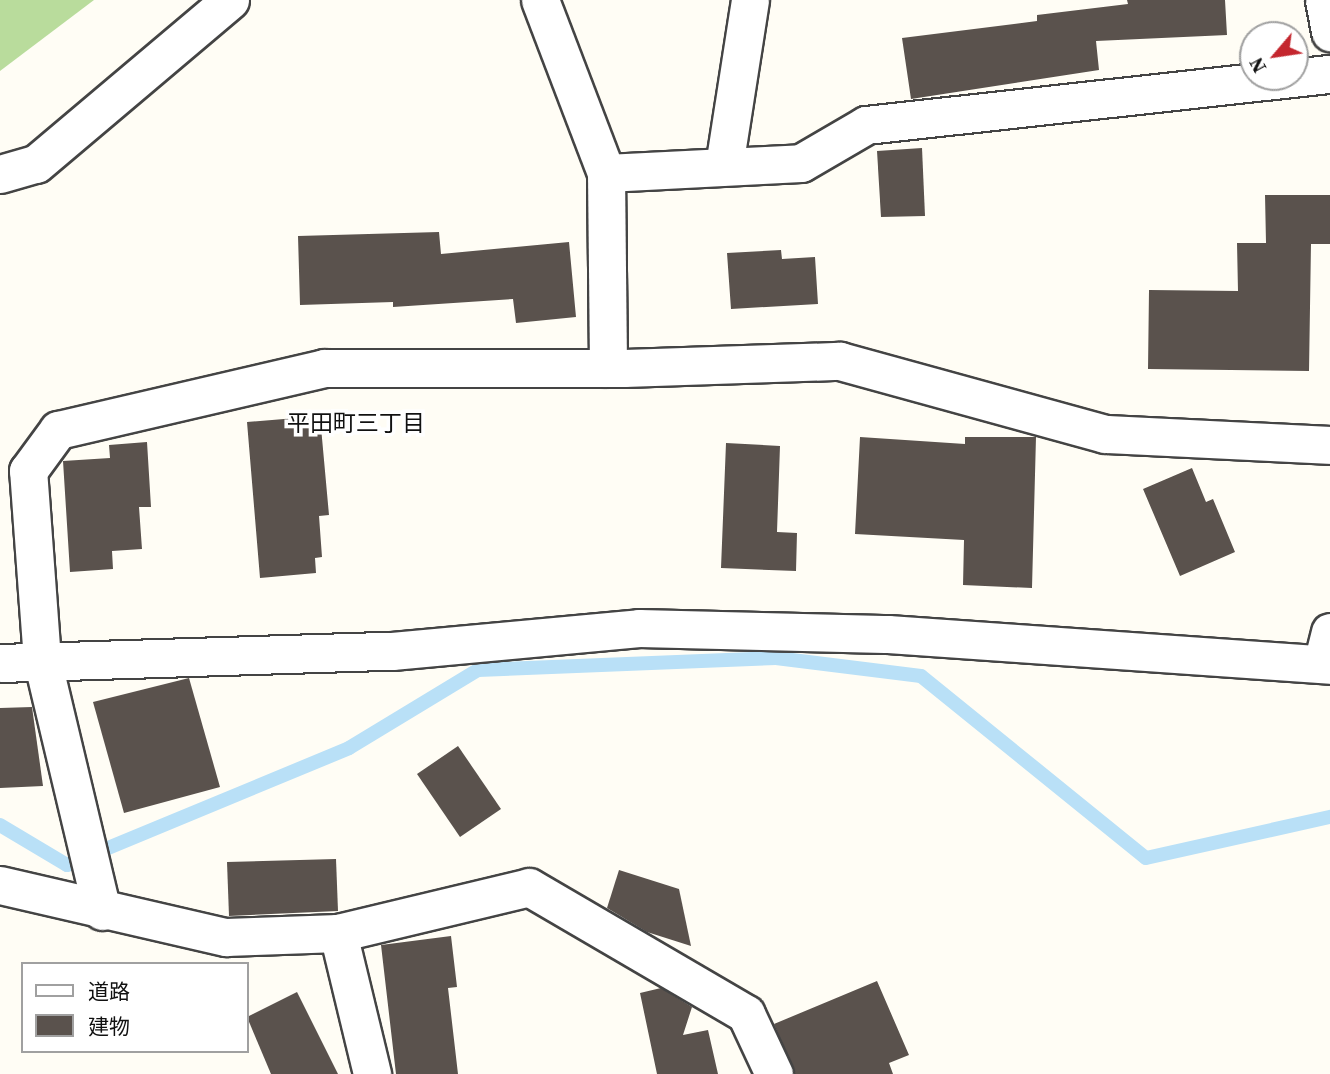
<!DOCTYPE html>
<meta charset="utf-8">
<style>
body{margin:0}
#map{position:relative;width:1330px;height:1074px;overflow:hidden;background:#fffdf5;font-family:"Source Serif 4","Noto Sans JP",serif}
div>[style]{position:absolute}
.forest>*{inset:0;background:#b9dc9c}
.stream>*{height:14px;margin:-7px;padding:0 7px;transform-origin:7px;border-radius:7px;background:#b9e0f7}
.building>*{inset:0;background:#5a524d}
.roads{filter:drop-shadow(2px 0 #444) drop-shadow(-2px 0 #444) drop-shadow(0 2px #444) drop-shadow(0 -2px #444)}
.street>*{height:37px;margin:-18.5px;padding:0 18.5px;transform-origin:18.5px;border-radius:18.5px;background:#fff}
span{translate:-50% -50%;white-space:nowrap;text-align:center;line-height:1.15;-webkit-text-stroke:7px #fff;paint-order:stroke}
.neighbourhood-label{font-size:23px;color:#111}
.legend{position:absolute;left:21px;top:962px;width:228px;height:91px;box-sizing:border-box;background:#fff;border:2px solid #a0a0a0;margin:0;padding:9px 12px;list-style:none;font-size:21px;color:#111}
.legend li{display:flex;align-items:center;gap:14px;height:35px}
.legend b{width:35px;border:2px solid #a0a0a0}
.north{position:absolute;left:1239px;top:21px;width:70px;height:70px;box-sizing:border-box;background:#fff;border:2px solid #a0a0a0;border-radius:50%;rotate:241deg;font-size:19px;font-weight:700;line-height:28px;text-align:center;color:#111}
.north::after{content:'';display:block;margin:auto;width:24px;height:32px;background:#c4262e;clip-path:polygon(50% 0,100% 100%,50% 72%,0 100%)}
</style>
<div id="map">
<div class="forest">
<i style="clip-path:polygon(0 0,94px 0,0 71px)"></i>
</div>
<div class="stream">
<i style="left:0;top:825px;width:78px;rotate:30.8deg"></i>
<i style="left:67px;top:865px;width:305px;rotate:-22.5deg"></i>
<i style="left:349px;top:748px;width:151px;rotate:-31.2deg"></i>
<i style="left:478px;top:670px;width:298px;rotate:-2.3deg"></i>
<i style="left:776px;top:658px;width:146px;rotate:7.1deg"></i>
<i style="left:921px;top:676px;width:289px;rotate:39deg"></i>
<i style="left:1146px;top:858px;width:189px;rotate:-12.6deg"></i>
</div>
<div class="building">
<i style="clip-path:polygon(1127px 0,1225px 0,1227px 35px,1096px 41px,1099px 70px,911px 99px,902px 38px,1037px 21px,1037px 15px,1128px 4px)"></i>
<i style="clip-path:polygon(922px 148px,925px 216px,881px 217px,877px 151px)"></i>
<i style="clip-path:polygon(1265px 195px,1330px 195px,1330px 244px,1311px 244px,1309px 371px,1148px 369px,1149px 290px,1238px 291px,1237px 243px,1266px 243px)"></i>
<i style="clip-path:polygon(439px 232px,441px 254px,569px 242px,576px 317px,516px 323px,513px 299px,393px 307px,393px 302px,300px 305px,298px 236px)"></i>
<i style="clip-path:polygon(781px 250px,782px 259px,815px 257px,818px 304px,731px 309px,727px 253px)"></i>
<i style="clip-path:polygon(320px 416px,329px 515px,319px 516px,322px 557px,315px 558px,316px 573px,260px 578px,247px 422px)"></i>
<i style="clip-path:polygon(860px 437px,965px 444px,965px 437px,1036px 437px,1032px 588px,963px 585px,964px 540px,855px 534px)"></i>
<i style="clip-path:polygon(147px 442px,151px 507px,139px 507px,142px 549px,112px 551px,113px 569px,70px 572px,63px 461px,110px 458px,109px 445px)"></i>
<i style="clip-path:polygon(726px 443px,780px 446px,777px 532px,797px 533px,796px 571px,721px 568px)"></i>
<i style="clip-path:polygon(1192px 468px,1206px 502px,1213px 499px,1235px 552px,1180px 576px,1143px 489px)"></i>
<i style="clip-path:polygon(189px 678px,220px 787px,124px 813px,93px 702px)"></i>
<i style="clip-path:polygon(32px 707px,43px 786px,0 788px,0 708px)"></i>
<i style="clip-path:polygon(458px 746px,501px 809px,460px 837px,417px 774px)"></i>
<i style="clip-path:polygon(336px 859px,338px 911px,229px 916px,227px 862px)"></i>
<i style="clip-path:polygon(619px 870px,679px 889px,691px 946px,647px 932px,607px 908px)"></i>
<i style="clip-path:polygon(451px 936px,457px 987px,448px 988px,458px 1074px,396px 1074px,381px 945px)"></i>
<i style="clip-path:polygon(877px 981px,909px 1055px,889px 1063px,893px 1074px,795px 1074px,774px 1024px)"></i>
<i style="clip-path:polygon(661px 988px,692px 1007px,683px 1035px,708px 1030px,718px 1074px,657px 1074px,640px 993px)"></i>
<i style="clip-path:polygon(297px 992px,338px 1074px,271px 1074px,247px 1017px)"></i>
</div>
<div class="roads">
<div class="street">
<i style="left:540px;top:0;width:185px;rotate:69.1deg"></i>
<i style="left:606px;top:173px;width:195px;rotate:89.4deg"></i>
<i style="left:1324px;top:0;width:33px;rotate:79deg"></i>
<i style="left:724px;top:166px;width:168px;rotate:-81.1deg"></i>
<i style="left:606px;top:173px;width:195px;rotate:-2.9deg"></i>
<i style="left:801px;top:163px;width:75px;rotate:-30.3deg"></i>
<i style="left:866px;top:125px;width:467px;rotate:-6.3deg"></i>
<i style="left:0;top:174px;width:37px;rotate:-16deg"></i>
<i style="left:36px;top:164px;width:254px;rotate:-40.2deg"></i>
<i style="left:0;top:663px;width:392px;rotate:-1.8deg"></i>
<i style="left:392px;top:651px;width:248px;rotate:-5.3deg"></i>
<i style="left:639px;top:628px;width:249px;rotate:1.4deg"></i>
<i style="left:888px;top:634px;width:443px;rotate:4deg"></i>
<i style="left:1322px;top:664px;width:33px;rotate:-76deg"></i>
<i style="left:0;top:885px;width:232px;rotate:13deg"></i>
<i style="left:226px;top:937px;width:112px;rotate:-2deg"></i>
<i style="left:338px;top:933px;width:145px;rotate:76.4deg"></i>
<i style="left:102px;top:911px;width:258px;rotate:-103.4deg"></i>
<i style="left:42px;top:660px;width:190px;rotate:-94.2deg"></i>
<i style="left:28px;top:471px;width:51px;rotate:-53.8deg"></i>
<i style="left:58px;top:430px;width:273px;rotate:-13.1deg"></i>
<i style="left:324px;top:368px;width:300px"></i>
<i style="left:624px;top:368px;width:216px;rotate:-1.9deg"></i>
<i style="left:840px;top:361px;width:275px;rotate:15.4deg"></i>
<i style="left:1105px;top:434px;width:225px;rotate:2.8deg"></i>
<i style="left:338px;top:933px;width:196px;rotate:-13.5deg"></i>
<i style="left:529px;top:887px;width:251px;rotate:30.3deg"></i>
<i style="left:746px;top:1014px;width:66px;rotate:65deg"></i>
</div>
</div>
<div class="neighbourhood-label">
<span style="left:356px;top:423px">平田町三丁目</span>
</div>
<ul class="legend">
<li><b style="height:9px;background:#fff"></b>道路</li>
<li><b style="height:19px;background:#5a524d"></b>建物</li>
</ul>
<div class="north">N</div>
</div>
